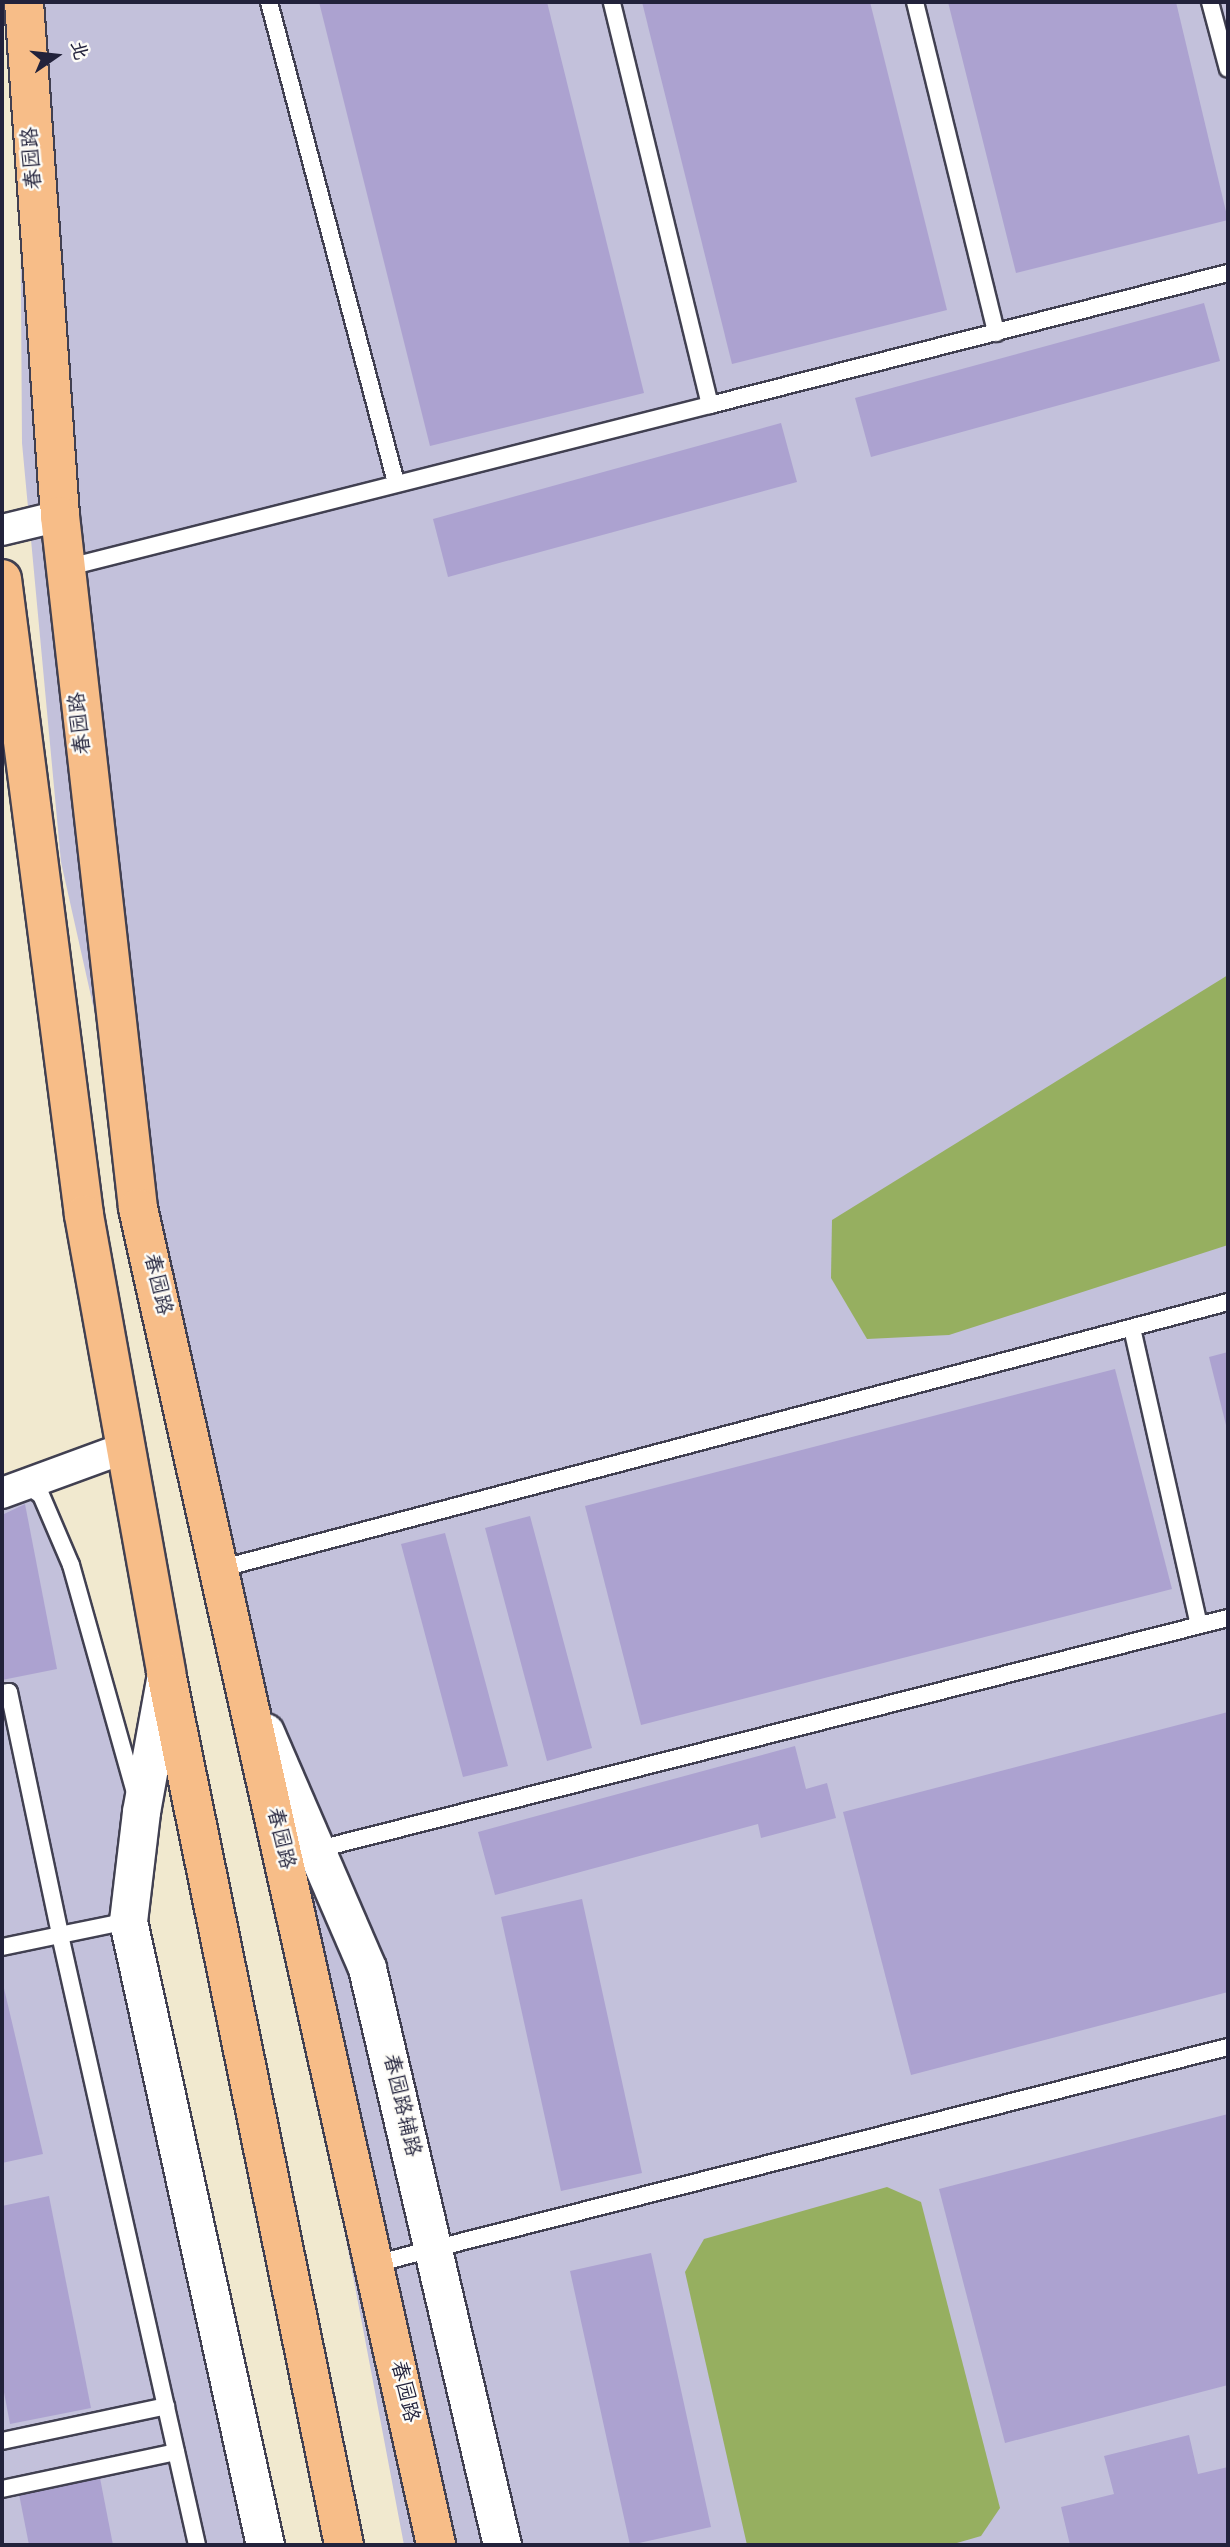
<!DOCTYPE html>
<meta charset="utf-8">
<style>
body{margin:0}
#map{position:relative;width:1230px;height:2547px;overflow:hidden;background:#f1e9cf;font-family:"Gochi Hand","LXGW WenKai TC",sans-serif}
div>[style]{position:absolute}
.industrial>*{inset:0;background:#c3c1db}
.forest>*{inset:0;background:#96af60}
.building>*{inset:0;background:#aca2d0}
.roads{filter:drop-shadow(2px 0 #414051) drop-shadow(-2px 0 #414051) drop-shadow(0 2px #414051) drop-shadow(0 -2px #414051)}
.service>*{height:16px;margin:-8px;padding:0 8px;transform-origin:8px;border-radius:8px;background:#fff}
.minor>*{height:30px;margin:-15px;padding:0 15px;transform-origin:15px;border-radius:15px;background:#fff}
.tertiary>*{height:37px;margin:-18.5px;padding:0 18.5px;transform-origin:18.5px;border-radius:18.5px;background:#fff}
.primary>*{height:38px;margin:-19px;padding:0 19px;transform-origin:19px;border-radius:19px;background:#f7bd88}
span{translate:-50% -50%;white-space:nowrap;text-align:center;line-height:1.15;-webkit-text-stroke:5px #fdfcf7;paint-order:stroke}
.street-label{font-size:21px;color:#22223b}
.frame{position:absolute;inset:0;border:4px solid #22223b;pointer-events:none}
.north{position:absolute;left:21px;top:21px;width:70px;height:70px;-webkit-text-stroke:5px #fdfcf7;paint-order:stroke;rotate:76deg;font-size:19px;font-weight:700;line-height:28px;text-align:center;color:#22223b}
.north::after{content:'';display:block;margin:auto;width:24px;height:32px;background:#22223b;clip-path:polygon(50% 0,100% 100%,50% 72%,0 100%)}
</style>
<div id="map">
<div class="industrial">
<i style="clip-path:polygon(19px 2px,1228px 2px,1228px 2545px,404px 2545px,219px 1569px,61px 862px,22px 443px)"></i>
<i style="clip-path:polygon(25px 1484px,58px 1531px,141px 1812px,128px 1921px,265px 2545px,2px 2545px,2px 1494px)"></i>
</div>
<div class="forest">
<i style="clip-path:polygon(1228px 975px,1228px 1245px,949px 1335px,867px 1339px,831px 1278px,832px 1220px)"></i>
<i style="clip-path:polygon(887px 2187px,921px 2202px,1000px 2508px,981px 2536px,950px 2545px,747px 2545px,685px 2272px,704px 2239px)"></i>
</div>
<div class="building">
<i style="clip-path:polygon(319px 2px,547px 2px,644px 393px,430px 446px)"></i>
<i style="clip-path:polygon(642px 2px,870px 2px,947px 310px,732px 364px)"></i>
<i style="clip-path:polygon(948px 2px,1176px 2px,1228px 220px,1016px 273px)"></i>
<i style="clip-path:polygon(1204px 303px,1220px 361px,871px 457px,855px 398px)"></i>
<i style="clip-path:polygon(781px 423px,797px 482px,448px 577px,433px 519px)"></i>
<i style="clip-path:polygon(1228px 1352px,1228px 1429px,1227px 1429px,1209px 1357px)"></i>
<i style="clip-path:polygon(1115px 1369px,1172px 1589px,641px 1725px,585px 1506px)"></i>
<i style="clip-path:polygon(25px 1504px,57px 1669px,2px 1680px,2px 1515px)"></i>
<i style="clip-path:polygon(530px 1516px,592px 1748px,547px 1761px,485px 1528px)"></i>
<i style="clip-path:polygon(445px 1533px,508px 1766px,463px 1777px,401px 1544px)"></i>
<i style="clip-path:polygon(1228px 1712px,1228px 1992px,911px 2075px,843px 1812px)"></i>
<i style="clip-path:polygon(795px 1746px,806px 1789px,827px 1783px,836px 1818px,761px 1838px,758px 1824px,495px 1895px,478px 1832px)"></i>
<i style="clip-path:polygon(582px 1899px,642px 2173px,561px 2191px,501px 1917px)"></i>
<i style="clip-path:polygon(2px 1980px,43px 2154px,2px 2163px)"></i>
<i style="clip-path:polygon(1228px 2114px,1228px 2385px,1005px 2443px,939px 2189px)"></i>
<i style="clip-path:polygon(49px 2196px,91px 2408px,10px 2424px,2px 2382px,2px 2206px)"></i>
<i style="clip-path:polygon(651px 2253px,711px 2527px,630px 2545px,570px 2271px)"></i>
<i style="clip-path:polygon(1189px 2435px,1198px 2474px,1228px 2467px,1228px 2545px,1070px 2545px,1061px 2507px,1114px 2494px,1104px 2456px)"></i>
<i style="clip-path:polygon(100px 2478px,113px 2545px,29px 2545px,19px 2494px)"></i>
</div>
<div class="roads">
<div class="service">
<i style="left:269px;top:2px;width:498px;rotate:75.2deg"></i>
<i style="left:915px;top:2px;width:341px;rotate:76.2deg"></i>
<i style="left:1210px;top:2px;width:69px;rotate:75deg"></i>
<i style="left:710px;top:405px;width:535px;rotate:-14.3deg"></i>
<i style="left:65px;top:568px;width:665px;rotate:-14.18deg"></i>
<i style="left:710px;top:405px;width:415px;rotate:-103.7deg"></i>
<i style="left:1132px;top:1328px;width:304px;rotate:77.3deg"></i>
<i style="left:25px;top:1484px;width:19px;rotate:35deg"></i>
<i style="left:41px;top:1495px;width:76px;rotate:66.8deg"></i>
<i style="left:71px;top:1565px;width:236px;rotate:74.3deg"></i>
<i style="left:219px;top:1569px;width:1044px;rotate:-14.82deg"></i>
<i style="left:2px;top:1693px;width:7px;rotate:-8deg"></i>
<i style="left:9px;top:1692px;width:248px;rotate:78.1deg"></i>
<i style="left:60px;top:1935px;width:59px;rotate:168.3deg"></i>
<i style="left:315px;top:1850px;width:942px;rotate:-14.26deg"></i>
<i style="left:128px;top:1921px;width:69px;rotate:168.4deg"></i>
<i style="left:60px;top:1935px;width:625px;rotate:77.34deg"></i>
<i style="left:374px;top:2264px;width:881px;rotate:-14.26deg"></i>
<i style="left:2px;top:2441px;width:168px;rotate:-12deg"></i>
<i style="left:2px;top:2489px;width:178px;rotate:-12deg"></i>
</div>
<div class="minor">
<i style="left:2px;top:530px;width:60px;rotate:-13.6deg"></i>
<i style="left:2px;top:1493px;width:134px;rotate:-20.1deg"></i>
</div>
<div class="tertiary">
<i style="left:166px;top:1674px;width:140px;rotate:100.3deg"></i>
<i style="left:141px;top:1812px;width:110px;rotate:96.8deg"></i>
<i style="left:128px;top:1921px;width:639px;rotate:77.62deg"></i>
<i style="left:265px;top:1732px;width:257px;rotate:66.6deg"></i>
<i style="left:367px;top:1968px;width:593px;rotate:76.83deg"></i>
</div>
<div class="primary">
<i style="left:24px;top:2px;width:515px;rotate:85.99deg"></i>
<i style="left:60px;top:516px;width:696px;rotate:83.57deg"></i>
<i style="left:138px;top:1208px;width:1370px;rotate:77.43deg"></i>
<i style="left:2px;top:579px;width:641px;rotate:82.65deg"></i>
<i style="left:84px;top:1215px;width:465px;rotate:79.8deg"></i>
<i style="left:166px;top:1673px;width:890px;rotate:78.46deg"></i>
</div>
</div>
<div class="street-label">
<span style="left:35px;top:158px;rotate:-94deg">春园路</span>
<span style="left:83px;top:723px;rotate:-96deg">春园路</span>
<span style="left:155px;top:1285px;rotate:77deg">春园路</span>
<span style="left:278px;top:1839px;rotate:77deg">春园路</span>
<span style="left:399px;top:2106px;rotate:77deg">春园路辅路</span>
<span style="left:402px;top:2392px;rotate:77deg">春园路</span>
</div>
<div class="frame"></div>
<div class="north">北</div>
</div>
